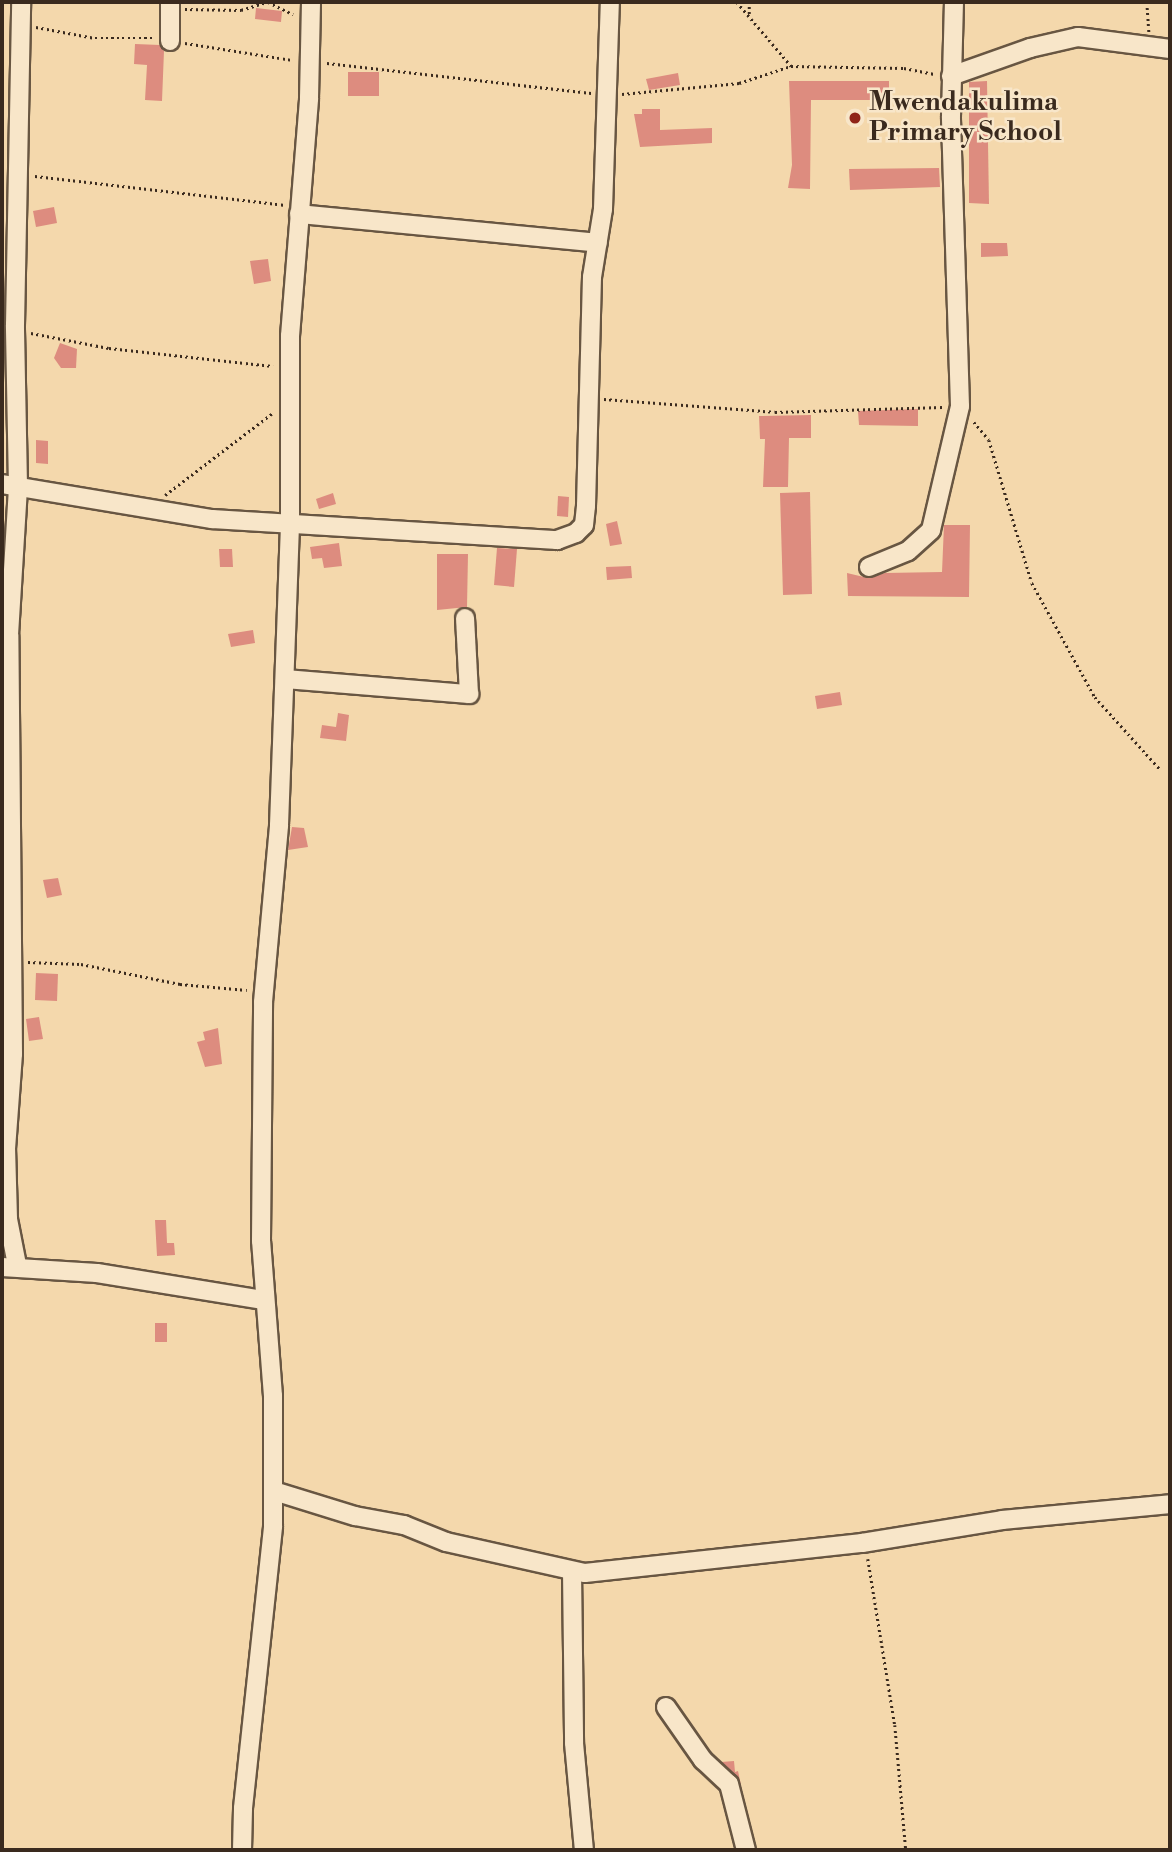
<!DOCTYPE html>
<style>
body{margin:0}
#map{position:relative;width:1172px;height:1852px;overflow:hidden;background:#f4d8ac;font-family:"Libre Bodoni",serif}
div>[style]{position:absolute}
.building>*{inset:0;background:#dd8c7f}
.path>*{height:2.5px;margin-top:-1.25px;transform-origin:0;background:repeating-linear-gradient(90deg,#3a2a1e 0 2px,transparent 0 5.5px)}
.roads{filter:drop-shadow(2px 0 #685642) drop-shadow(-2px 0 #685642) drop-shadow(0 2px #685642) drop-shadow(0 -2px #685642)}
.minor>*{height:18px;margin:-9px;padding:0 9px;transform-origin:9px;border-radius:9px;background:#f8e6c9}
.dots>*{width:19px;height:19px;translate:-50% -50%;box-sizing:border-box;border:4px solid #f8e6c9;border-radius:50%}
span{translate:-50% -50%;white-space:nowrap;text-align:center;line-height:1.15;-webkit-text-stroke:5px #f8e6c9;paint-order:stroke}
.poi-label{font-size:26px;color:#3a2a1e;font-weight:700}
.left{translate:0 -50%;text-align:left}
.frame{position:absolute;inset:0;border:4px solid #3a2a1e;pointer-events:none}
</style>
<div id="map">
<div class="building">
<i style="clip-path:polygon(256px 8px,282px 11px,281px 22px,255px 19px)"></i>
<i style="clip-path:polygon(135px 44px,160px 45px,164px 51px,162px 101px,145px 100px,147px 65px,134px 64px)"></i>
<i style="clip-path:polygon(348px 72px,379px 72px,379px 96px,348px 96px)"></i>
<i style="clip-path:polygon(678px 73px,680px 85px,649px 90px,646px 79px)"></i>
<i style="clip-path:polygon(789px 81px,889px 81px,889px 100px,811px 100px,810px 189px,788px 188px,792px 165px)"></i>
<i style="clip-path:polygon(987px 81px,989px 204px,969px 203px,969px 82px)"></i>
<i style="clip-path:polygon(642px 109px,660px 109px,660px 130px,712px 128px,712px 143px,640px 147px,634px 114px,642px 114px)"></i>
<i style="clip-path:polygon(939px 168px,940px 187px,850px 190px,849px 169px)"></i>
<i style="clip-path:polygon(54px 207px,57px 223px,36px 227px,33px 211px)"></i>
<i style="clip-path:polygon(981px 243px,1007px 243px,1008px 256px,981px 257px)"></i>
<i style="clip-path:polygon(268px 259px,271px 281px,254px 284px,250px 261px)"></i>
<i style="clip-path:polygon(60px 343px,77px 349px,76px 368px,61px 368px,54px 358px)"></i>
<i style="clip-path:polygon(918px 409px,918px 426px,859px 425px,858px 411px)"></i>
<i style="clip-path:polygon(811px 415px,811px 438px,789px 438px,788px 487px,763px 487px,765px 439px,760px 439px,759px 416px)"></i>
<i style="clip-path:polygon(36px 440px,48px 441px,48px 464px,36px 463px)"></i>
<i style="clip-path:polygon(810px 492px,812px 594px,783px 595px,780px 493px)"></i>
<i style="clip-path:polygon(333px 493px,336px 504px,319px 509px,316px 499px)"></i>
<i style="clip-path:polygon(558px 496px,569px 497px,568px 517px,557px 516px)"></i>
<i style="clip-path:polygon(617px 521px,622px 544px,610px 546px,606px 524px)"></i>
<i style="clip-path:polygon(944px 525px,970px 525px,969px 597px,848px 596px,847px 573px,868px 578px,885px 573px,942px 572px)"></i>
<i style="clip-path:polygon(339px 543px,342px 566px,324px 568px,322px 558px,312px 559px,310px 547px)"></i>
<i style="clip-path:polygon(497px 548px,517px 549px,514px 587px,494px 585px)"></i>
<i style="clip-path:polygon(219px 549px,232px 549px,233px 567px,220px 567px)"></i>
<i style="clip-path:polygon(437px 554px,468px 554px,467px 607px,437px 610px)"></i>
<i style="clip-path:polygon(631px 566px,632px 578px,607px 580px,606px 567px)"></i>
<i style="clip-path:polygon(253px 630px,255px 643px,231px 647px,228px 634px)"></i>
<i style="clip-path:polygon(840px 692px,842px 705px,817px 709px,815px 696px)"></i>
<i style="clip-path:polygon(338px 713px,349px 715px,346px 741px,320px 738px,322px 725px,336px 727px)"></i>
<i style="clip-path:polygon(292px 827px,304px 828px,308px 847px,288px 850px)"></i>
<i style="clip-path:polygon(58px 878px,62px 895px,47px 898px,43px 880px)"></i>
<i style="clip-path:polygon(36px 973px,58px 974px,57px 1001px,35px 1000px)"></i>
<i style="clip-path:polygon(39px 1017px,43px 1039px,29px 1041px,26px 1019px)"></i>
<i style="clip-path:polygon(218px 1028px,222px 1064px,205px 1067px,197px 1042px,205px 1040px,203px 1032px)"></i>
<i style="clip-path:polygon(155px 1220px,166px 1220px,167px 1243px,174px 1243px,175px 1255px,157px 1256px)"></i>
<i style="clip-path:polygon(155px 1323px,167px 1323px,167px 1342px,155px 1342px)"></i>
<i style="clip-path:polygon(734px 1761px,735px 1772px,738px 1771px,741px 1785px,721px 1762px)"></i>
</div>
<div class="path">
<i style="left:268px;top:2px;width:28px;rotate:26deg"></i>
<i style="left:737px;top:2px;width:84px;rotate:49.8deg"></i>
<i style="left:1147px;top:2px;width:30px;rotate:86deg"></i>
<i style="left:185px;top:9px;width:56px;rotate:1deg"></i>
<i style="left:241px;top:10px;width:27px;rotate:-17deg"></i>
<i style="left:749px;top:14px;width:12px;rotate:-90deg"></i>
<i style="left:36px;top:27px;width:60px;rotate:10.6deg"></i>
<i style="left:95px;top:38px;width:59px"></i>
<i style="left:185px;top:43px;width:108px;rotate:9deg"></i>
<i style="left:327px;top:63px;width:266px;rotate:6.5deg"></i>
<i style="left:622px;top:94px;width:118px;rotate:-5.4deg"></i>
<i style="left:739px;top:83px;width:55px;rotate:-18.1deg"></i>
<i style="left:791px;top:66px;width:113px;rotate:1deg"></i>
<i style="left:904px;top:68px;width:31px;rotate:11deg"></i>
<i style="left:35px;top:176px;width:252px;rotate:6.6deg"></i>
<i style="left:31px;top:333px;width:79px;rotate:10.9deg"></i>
<i style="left:109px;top:348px;width:165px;rotate:6.3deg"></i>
<i style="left:604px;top:399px;width:171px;rotate:4.3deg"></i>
<i style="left:775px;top:412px;width:168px;rotate:-1.7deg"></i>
<i style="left:974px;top:422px;width:23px;rotate:50deg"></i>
<i style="left:989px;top:440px;width:149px;rotate:73.3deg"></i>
<i style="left:1032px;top:583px;width:130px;rotate:61.1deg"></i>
<i style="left:1095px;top:697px;width:96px;rotate:48deg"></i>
<i style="left:165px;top:495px;width:137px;rotate:-37.3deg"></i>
<i style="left:28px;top:962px;width:53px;rotate:2.2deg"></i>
<i style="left:81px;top:964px;width:101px;rotate:11.4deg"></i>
<i style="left:180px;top:984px;width:67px;rotate:5.1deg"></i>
<i style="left:868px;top:1559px;width:168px;rotate:80.8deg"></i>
<i style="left:895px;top:1725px;width:125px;rotate:85deg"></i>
</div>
<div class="roads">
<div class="minor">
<i style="left:170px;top:2px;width:39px;rotate:90deg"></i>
<i style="left:951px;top:76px;width:84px;rotate:-19.5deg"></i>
<i style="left:1030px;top:48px;width:49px;rotate:-12.9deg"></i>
<i style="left:1078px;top:37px;width:93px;rotate:7.4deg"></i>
<i style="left:299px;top:214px;width:300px;rotate:5.5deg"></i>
<i style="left:2px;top:484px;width:213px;rotate:9.5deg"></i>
<i style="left:212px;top:519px;width:346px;rotate:3.5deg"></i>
<i style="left:557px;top:540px;width:20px;rotate:-20deg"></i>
<i style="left:576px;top:533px;width:11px;rotate:-45deg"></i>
<i style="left:584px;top:525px;width:19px;rotate:-84deg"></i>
<i style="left:586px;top:506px;width:229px;rotate:-88.5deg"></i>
<i style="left:592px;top:277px;width:69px;rotate:-80.8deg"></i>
<i style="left:603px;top:209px;width:207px;rotate:-88.1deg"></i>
<i style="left:869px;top:567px;width:42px;rotate:-22.3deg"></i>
<i style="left:908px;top:551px;width:31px;rotate:-42deg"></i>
<i style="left:931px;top:530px;width:127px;rotate:-76.8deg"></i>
<i style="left:960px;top:406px;width:290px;rotate:-91.8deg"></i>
<i style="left:951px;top:116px;width:114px;rotate:-88.5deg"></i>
<i style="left:285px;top:679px;width:185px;rotate:4.7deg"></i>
<i style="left:469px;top:694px;width:76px;rotate:-93deg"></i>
<i style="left:17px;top:1265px;width:47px;rotate:-101.1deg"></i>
<i style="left:8px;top:1219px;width:70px;rotate:-91.6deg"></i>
<i style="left:6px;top:1149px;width:95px;rotate:-85.8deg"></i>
<i style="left:13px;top:1054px;width:419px;rotate:-90.5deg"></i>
<i style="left:9px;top:635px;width:149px;rotate:-86.5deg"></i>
<i style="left:18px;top:486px;width:161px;rotate:-91.1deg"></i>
<i style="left:15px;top:325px;width:323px;rotate:-88.9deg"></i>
<i style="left:2px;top:1267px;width:95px;rotate:3.6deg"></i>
<i style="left:97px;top:1273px;width:169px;rotate:9.2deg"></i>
<i style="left:274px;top:1491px;width:85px;rotate:17.2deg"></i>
<i style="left:355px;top:1516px;width:50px;rotate:10.4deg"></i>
<i style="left:404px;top:1525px;width:45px;rotate:22deg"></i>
<i style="left:446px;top:1542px;width:142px;rotate:12.6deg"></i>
<i style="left:585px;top:1573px;width:279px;rotate:-6.2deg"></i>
<i style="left:862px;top:1543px;width:142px;rotate:-9.3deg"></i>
<i style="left:1002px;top:1520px;width:169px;rotate:-5.4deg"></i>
<i style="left:572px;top:1571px;width:172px;rotate:89.3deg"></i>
<i style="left:574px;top:1743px;width:107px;rotate:84.7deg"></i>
<i style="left:666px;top:1707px;width:65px;rotate:55.1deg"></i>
<i style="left:703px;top:1760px;width:35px;rotate:43deg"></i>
<i style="left:729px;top:1784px;width:68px;rotate:75.6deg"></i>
<i style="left:242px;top:1850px;width:42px;rotate:-88.6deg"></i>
<i style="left:243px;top:1808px;width:284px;rotate:-83.9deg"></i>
<i style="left:273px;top:1526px;width:130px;rotate:-90deg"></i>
<i style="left:273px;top:1396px;width:155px;rotate:-94.4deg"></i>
<i style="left:261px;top:1241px;width:239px;rotate:-89.5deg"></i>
<i style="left:263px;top:1002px;width:178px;rotate:-84.8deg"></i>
<i style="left:279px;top:825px;width:301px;rotate:-87.9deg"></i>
<i style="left:290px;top:524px;width:188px;rotate:-90deg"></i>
<i style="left:290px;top:336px;width:239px;rotate:-85.4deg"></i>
<i style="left:309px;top:98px;width:96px;rotate:-88.8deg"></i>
</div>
</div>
<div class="dots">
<i style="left:855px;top:118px;background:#8f2418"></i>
</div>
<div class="poi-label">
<span class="left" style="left:869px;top:118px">Mwendakulima<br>Primary School</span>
</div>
<div class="frame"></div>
</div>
